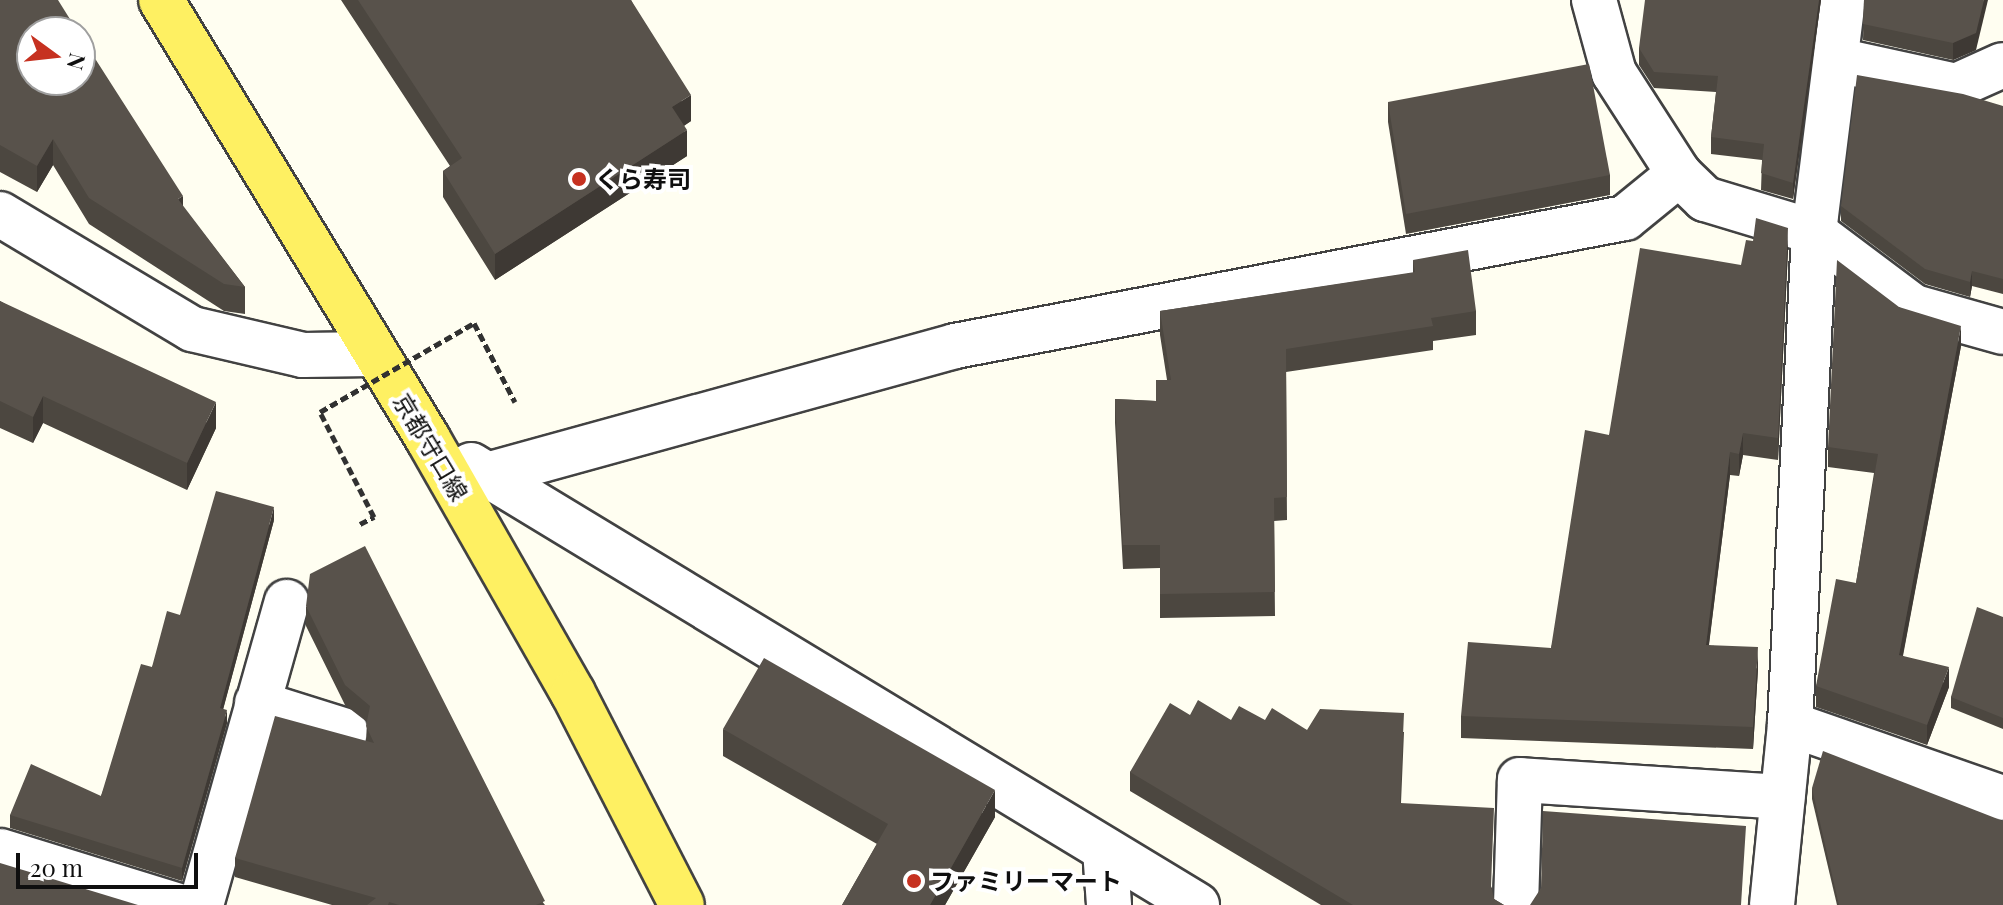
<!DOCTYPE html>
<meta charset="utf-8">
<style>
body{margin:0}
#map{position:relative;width:2003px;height:905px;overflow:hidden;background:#fffef1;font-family:"Playfair Display","Noto Sans JP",serif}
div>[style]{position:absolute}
.path>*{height:5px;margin-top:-2.5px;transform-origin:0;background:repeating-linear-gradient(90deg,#313131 0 8px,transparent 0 12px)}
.roads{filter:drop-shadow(2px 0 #424242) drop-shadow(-2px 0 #424242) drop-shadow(0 2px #424242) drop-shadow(0 -2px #424242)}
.minor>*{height:44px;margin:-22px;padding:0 22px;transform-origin:22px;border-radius:22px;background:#fff}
.major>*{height:44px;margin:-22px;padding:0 22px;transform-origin:22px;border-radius:22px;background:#fef062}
.path-bridge>*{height:5px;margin-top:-2.5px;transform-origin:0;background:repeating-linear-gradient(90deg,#313131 0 8px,transparent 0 12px)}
.wall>*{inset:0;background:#4c4740}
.shaded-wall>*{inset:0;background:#3e3934}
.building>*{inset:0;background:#58524b}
.dots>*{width:22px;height:22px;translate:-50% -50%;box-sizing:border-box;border:4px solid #fff;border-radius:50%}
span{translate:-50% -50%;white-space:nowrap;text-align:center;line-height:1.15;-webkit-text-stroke:8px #fff;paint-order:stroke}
.poi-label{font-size:24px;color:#0f0f0f;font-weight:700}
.left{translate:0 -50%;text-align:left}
.street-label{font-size:24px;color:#0f0f0f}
.north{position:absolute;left:16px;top:16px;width:80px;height:80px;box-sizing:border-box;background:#fff;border:2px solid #9f9f9f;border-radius:50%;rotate:105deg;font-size:22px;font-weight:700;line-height:32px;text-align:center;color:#0f0f0f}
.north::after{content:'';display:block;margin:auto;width:28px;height:36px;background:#c63120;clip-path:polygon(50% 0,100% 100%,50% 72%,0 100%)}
.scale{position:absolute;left:16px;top:853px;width:182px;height:36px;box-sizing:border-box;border:4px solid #0f0f0f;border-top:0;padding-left:10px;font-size:24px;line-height:28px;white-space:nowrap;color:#0f0f0f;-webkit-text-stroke:6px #fff;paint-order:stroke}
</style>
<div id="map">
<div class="path">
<i style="left:360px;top:524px;width:16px;rotate:-27deg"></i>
</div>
<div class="roads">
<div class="minor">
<i style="left:1594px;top:0;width:76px;rotate:74.7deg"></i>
<i style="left:1614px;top:73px;width:120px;rotate:57.2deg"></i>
<i style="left:1679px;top:174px;width:36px;rotate:44deg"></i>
<i style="left:1705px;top:199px;width:114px;rotate:16.8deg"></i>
<i style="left:1814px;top:232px;width:125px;rotate:36.9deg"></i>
<i style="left:1914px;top:307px;width:92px;rotate:15.7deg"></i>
<i style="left:1837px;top:60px;width:122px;rotate:12.3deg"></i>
<i style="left:1956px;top:86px;width:51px;rotate:-24.1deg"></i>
<i style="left:0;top:214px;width:224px;rotate:30.9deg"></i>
<i style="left:192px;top:329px;width:114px;rotate:13.2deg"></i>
<i style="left:303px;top:355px;width:70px;rotate:-0.8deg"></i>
<i style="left:471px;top:465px;width:849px;rotate:31.22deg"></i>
<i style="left:487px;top:475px;width:485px;rotate:-15.4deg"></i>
<i style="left:955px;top:346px;width:682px;rotate:-10.82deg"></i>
<i style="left:1625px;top:218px;width:70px;rotate:-39.2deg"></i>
<i style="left:257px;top:703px;width:93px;rotate:17.5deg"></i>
<i style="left:1790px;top:724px;width:225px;rotate:19.2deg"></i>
<i style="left:1105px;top:850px;width:55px;rotate:85.8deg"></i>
<i style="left:0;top:851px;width:184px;rotate:17.1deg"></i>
<i style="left:201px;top:905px;width:315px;rotate:-74.2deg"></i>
<i style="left:1516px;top:905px;width:125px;rotate:-88.2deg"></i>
<i style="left:1520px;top:780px;width:263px;rotate:3.7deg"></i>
<i style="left:1772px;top:905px;width:182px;rotate:-84.3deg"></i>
<i style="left:1790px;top:724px;width:493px;rotate:-87.2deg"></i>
<i style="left:1814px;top:232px;width:234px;rotate:-82.9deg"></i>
</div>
<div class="major">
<i style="left:161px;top:0;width:514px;rotate:58.69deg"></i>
<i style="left:428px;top:439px;width:292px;rotate:60.3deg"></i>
<i style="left:573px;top:693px;width:238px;rotate:62.8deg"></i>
</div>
</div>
<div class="path-bridge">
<i style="left:374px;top:517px;width:118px;rotate:-117.2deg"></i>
<i style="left:320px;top:412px;width:178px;rotate:-30deg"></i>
<i style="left:474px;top:323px;width:89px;rotate:62.6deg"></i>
</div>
<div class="wall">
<i style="clip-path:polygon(0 0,183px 207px,245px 287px,245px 314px,224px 311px,89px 224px,53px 165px,37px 192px,0 172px)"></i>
<i style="clip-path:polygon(341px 0,631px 0,691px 121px,684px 126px,687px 156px,495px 280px,443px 197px,443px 171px,450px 166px)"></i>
<i style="clip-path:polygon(1821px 0,1793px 199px,1761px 190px,1762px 160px,1711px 154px,1711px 137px,1716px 92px,1654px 88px,1639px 65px,1639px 48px)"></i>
<i style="clip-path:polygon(1864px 0,1976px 50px,1953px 60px,1863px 40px)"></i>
<i style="clip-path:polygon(1388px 102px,1610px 175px,1610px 195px,1406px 234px,1388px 122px)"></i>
<i style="clip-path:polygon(2003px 106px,2003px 294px,1972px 286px,1970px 297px,1925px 284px,1841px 221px,1841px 206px)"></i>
<i style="clip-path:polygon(1788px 250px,1778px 460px,1743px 455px,1739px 476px,1730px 475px,1709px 645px,1758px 669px,1753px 749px,1461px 738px,1461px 716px,1551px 648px,1609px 435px,1741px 265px)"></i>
<i style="clip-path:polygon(1413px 260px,1476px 311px,1476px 335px,1433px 341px,1433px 350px,1286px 372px,1287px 520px,1274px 521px,1275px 616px,1160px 618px,1160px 568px,1123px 569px,1115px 423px,1115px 399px,1156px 401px,1167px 380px,1160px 335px,1160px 311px,1413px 273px)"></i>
<i style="clip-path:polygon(0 301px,216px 428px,187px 490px,43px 423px,33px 443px,0 428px)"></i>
<i style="clip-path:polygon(1899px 307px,1961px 346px,1903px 656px,1949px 687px,1927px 745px,1816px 707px,1816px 686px,1856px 583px,1874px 473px,1828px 467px,1828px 447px)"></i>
<i style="clip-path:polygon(274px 520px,223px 709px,227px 723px,182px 881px,10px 828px,10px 815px,101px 796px,152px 667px,180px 615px)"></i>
<i style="clip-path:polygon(306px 606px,545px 905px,332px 905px,235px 877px,235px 858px,366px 741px,367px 722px,345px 705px,306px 626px)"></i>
<i style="clip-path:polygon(2003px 617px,2003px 729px,1951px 708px,1951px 697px)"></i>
<i style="clip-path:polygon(1190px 715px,1231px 720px,1265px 720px,1307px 730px,1404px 732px,1401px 803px,1492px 888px,1494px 899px,1504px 905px,1321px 905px,1130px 791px,1130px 772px)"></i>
<i style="clip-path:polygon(723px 729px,995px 817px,945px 905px,842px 905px,877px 844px,723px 756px)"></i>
<i style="clip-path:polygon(1812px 788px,2003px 905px,1837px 905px,1812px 799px)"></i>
</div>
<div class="shaded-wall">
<i style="clip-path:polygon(1819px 0,1821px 0,1793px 199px,1793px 183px)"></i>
<i style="clip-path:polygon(1984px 0,1988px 0,1976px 50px,1953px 60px,1953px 43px)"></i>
<i style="clip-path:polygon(691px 95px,691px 121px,672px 133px,672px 107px)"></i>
<i style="clip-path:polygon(687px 130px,687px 156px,495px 280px,495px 254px)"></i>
<i style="clip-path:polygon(53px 139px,53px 165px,37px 192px,37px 166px)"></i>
<i style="clip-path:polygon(183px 196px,183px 222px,178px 199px)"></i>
<i style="clip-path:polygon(1788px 228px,1788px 250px,1778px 460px,1778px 438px)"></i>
<i style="clip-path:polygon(1972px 271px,1972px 286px,1970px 297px,1970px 282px)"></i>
<i style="clip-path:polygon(1961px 326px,1961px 346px,1899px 675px,1899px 655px)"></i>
<i style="clip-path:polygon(43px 396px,43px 423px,33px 443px,33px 417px)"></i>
<i style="clip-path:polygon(216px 402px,216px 428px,187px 490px,187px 463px)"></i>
<i style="clip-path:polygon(1743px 433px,1743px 455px,1739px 476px,1739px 454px)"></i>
<i style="clip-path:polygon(1730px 452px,1730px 475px,1706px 667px,1706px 645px)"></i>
<i style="clip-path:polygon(274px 507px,274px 520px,220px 721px,220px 708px)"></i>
<i style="clip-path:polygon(1758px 647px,1758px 669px,1753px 749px,1753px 727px)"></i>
<i style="clip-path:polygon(1949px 667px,1949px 687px,1927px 745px,1927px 725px)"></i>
<i style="clip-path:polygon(227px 710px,227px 723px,182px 881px,182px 868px)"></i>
<i style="clip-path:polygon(995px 790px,995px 817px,945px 905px,930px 905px)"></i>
</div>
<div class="building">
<i style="clip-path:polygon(0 0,58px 0,78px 32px,32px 32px,32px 80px,80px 80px,80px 35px,183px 196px,178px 199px,245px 287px,224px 284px,89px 198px,53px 139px,37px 166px,0 145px)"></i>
<i style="clip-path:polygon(358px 0,631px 0,691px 95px,672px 107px,687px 130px,495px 254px,443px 171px,462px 158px)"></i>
<i style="clip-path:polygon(1645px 0,1819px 0,1793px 183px,1761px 173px,1764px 144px,1711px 137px,1718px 76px,1654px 72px,1639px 48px)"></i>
<i style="clip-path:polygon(1864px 0,1984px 0,1976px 33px,1953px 43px,1863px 24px)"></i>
<i style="clip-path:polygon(1589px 64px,1610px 175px,1406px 214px,1388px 102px)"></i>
<i style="clip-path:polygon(1857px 75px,1963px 94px,2003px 106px,2003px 279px,1972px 271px,1970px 282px,1925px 269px,1841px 206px)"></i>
<i style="clip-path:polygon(1756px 218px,1788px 228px,1778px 438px,1743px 433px,1739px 454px,1730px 452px,1706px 645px,1758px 647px,1753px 727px,1461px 716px,1468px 642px,1551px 648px,1585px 430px,1609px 435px,1640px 248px,1741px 265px,1746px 240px,1753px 241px)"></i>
<i style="clip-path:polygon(1468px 250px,1476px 311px,1431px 318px,1433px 326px,1286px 349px,1287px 497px,1274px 498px,1275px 592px,1160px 594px,1160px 545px,1123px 545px,1115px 399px,1156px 401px,1156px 380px,1171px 380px,1160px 311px,1415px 272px,1413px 260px)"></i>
<i style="clip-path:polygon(1837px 260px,1899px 307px,1961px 326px,1899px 655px,1949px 667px,1927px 725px,1816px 686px,1836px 579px,1856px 583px,1878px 454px,1828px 447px)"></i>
<i style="clip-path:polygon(0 301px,216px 402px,187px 463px,43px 396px,33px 417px,0 401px)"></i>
<i style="clip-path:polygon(216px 491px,274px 507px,220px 708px,227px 710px,182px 868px,10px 815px,31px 764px,101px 796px,141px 664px,152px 667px,167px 611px,180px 615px)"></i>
<i style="clip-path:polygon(365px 546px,545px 901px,536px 905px,399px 905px,389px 902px,388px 905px,367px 905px,376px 898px,235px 858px,275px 716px,374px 743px,366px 726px,370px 706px,345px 685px,306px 606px,310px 574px)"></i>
<i style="clip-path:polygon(1977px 607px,2003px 617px,2003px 718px,1951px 697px)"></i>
<i style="clip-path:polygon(764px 658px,995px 790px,930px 905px,842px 905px,888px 824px,723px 729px)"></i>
<i style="clip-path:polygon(1198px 700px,1231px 720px,1239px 706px,1265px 720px,1272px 708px,1307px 730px,1320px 709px,1404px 713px,1400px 803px,1494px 808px,1491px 886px,1494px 899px,1504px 905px,1353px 905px,1130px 772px,1170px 703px,1190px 715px)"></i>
<i style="clip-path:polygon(1823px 751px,2003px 821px,2003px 905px,1839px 905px,1812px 788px)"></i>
<i style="clip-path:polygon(1543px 811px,1746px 826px,1741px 905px,1530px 905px,1541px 888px)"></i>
<i style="clip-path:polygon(0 863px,138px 905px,0 905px)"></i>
</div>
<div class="dots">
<i style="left:579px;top:179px;background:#c63120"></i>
<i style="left:914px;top:881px;background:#c63120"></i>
</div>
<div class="poi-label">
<span class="left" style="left:595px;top:179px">くら寿司</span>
<span class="left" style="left:930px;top:881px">ファミリーマート</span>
</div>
<div class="street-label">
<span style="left:431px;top:447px;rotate:59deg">京都守口線</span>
</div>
<div class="north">N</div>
<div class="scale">20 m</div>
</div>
